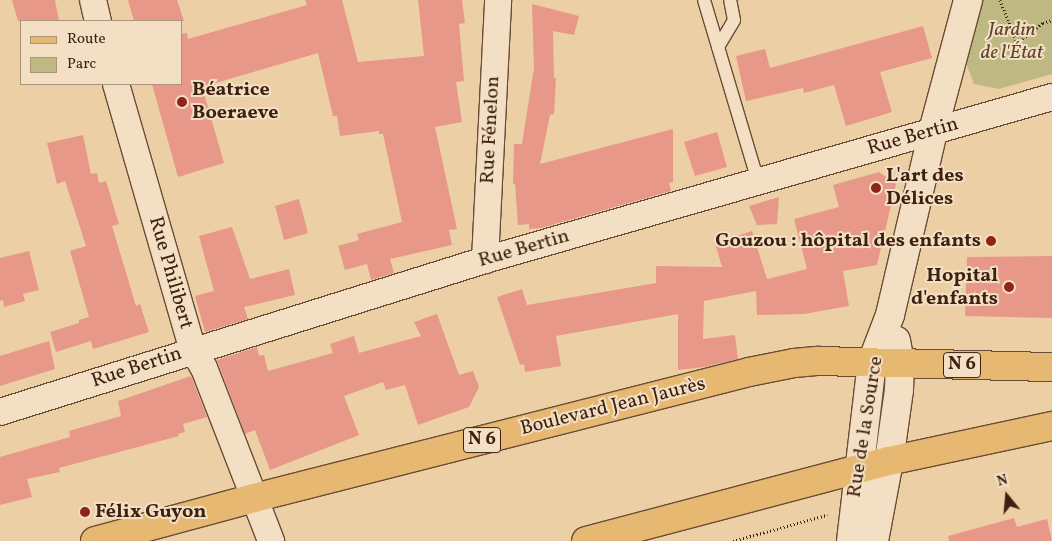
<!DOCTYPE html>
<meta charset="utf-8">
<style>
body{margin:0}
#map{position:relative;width:1052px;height:541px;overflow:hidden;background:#edcfa5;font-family:Vollkorn,serif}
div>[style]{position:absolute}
.green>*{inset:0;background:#beb982}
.building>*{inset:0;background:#e79888}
.path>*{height:3px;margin-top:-1.5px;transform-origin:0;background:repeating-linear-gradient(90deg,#3e2011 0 1px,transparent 0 3.5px)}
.roads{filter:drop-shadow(1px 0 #6a4c36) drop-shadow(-1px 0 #6a4c36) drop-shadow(0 1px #6a4c36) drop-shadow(0 -1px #6a4c36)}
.lane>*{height:12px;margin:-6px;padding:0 6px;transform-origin:6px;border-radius:6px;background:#f3e0c4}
.street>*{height:26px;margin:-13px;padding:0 13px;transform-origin:13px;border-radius:13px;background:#f3e0c4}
.secondary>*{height:28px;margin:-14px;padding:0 14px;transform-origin:14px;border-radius:14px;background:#f3e0c4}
.primary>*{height:28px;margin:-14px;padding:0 14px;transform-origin:14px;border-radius:14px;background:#e6b872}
.dots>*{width:14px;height:14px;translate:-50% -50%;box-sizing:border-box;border:2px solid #f3e0c4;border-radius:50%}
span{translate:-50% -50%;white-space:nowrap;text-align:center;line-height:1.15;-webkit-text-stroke:4px #f3e0c4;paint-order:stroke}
.shield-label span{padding:1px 4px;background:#f3e0c4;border:1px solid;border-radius:4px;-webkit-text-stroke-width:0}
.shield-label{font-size:19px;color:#3e2011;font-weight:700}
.park-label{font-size:20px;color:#5e462d;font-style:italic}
.poi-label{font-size:20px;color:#3e2011;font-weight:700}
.left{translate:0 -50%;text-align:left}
.right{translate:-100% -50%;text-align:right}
.street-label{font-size:20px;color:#3e2011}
.legend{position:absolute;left:20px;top:20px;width:162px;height:65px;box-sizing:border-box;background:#f3e0c4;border:1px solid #ab937c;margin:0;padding:6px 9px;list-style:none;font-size:15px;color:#3e2011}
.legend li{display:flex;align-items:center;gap:10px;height:25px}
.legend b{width:25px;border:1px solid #ab937c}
.north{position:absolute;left:982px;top:471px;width:50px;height:50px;-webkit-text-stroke:4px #f3e0c4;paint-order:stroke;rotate:343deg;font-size:14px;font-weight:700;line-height:20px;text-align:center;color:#3e2011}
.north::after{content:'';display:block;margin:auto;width:18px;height:22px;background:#3e2011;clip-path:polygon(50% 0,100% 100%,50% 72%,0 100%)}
</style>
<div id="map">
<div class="green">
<i style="clip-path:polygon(981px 0,1052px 0,1052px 74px,999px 89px,974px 84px,965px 60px)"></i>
</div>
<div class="building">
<i style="clip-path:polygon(12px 0,55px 0,59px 21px,18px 21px)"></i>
<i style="clip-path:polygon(128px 0,177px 0,184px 21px,134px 21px)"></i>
<i style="clip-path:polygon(305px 0,342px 0,358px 62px,424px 56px,418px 0,462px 0,465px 23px,459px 24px,464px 81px,456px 82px,462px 122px,435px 127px,457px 229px,449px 230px,452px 245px,390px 259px,394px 273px,371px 280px,367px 264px,345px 270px,338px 246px,359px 240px,357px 234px,402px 222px,383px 134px,379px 134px,379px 131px,340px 136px,337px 116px,333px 116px,318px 53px,202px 87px,224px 163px,178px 177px,152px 84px,181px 84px,181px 34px,187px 33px,188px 39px,307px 5px)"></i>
<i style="clip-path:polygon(532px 4px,579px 16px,574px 35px,553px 31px,554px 78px,556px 78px,554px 114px,550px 115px,540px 164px,673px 129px,673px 182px,669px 183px,671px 191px,541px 228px,529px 229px,529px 224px,518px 225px,515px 184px,513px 184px,514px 144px,522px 144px,534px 68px)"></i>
<i style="clip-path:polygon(923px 26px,932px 58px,880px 72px,892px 112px,846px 126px,834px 85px,804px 93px,803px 88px,746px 101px,736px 56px,765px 49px,770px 68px)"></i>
<i style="clip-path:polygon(717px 132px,727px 167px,695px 176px,684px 142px)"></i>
<i style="clip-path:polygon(83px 135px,91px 174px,97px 173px,99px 183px,106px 181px,119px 224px,112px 226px,136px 306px,140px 304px,149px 332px,93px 349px,91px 341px,56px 352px,50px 332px,79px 323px,79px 320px,89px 317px,70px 251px,86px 246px,65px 181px,57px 184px,47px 143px)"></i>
<i style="clip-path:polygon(879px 172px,896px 184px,877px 265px,843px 271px,849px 306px,804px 314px,757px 315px,756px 291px,704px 301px,703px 339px,735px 335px,738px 359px,704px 367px,678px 370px,678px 314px,556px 336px,561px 366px,525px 372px,524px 364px,520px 365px,497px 297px,522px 289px,527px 305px,656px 283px,656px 266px,722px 267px,715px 243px,752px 231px,767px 279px,807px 269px,794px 219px,839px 207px,833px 185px)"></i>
<i style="clip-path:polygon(779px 197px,777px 224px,757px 225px,749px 206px)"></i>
<i style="clip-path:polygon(299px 199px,308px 233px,284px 240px,275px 206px)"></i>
<i style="clip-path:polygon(232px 227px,250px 279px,289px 269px,295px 295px,244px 307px,248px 319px,205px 332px,195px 296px,214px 291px,199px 236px)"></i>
<i style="clip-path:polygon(29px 251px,39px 290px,23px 294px,25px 301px,4px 307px,3px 300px,0 301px,0 258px)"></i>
<i style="clip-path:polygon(1052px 256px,1052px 318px,965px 316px,967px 257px)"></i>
<i style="clip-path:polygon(437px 314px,459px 375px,473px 371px,479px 387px,469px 407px,418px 425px,405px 385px,386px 390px,383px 382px,344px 396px,359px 435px,270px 470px,255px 430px,245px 434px,217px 360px,257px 347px,259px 356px,264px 355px,268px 371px,333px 353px,330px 344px,354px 336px,359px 353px,421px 336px,414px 322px)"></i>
<i style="clip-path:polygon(49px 341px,55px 369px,0 386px,0 356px)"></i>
<i style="clip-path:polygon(191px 376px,207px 417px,183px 424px,185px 432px,178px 434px,179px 436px,59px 468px,60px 472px,27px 479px,32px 497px,0 505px,0 457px,70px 437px,69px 431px,121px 416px,118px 401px)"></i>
<i style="clip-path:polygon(1014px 518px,1017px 527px,1047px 519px,1052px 541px,949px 541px,948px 536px)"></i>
</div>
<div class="path">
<i style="left:1000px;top:0;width:46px;rotate:68.4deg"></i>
<i style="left:1017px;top:43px;width:33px;rotate:-38deg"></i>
<i style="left:1043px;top:23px;width:9px;rotate:-18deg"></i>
<i style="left:733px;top:541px;width:98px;rotate:-15.5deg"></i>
</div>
<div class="roads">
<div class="lane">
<i style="left:704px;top:0;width:189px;rotate:73.4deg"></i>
<i style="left:718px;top:47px;width:31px;rotate:-59deg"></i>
<i style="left:734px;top:20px;width:20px;rotate:-101deg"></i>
</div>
<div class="street">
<i style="left:93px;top:0;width:22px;rotate:77deg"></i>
<i style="left:116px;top:84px;width:277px;rotate:73.9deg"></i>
<i style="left:193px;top:350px;width:21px;rotate:59deg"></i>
<i style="left:204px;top:368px;width:186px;rotate:68.8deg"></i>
<i style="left:485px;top:260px;width:260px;rotate:-87.1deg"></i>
<i style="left:0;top:412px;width:508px;rotate:-17.4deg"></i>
<i style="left:485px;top:260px;width:590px;rotate:-16.04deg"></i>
</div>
<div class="secondary">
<i style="left:851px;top:541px;width:180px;rotate:-83.3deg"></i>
<i style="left:872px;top:362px;width:50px;rotate:-69deg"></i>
<i style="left:890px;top:315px;width:189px;rotate:-76.8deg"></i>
<i style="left:933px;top:131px;width:136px;rotate:-75deg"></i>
<i style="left:874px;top:541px;width:81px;rotate:-79.4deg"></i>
<i style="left:889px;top:461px;width:72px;rotate:-82deg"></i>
<i style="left:899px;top:390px;width:27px;rotate:-88deg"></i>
<i style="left:900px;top:363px;width:23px;rotate:-100deg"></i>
</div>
<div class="primary">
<i style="left:95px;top:541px;width:165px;rotate:-15.1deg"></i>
<i style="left:254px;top:498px;width:511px;rotate:-14.28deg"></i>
<i style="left:749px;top:372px;width:46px;rotate:-11.3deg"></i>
<i style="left:794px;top:363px;width:25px;rotate:-5deg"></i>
<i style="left:819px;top:361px;width:233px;rotate:1.5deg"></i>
<i style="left:586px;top:541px;width:313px;rotate:-14.8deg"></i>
<i style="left:889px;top:461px;width:167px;rotate:-12.1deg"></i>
</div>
</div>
<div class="dots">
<i style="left:182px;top:102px;background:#8f2418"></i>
<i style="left:876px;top:188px;background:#8f2418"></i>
<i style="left:991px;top:241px;background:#8f2418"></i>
<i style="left:1009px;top:287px;background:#8f2418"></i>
<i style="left:85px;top:512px;background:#8f2418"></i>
</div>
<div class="shield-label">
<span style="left:962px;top:365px">N 6</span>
<span style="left:482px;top:440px">N 6</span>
</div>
<div class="park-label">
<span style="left:1012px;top:42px">Jardin<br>de l'État</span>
</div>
<div class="poi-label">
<span class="left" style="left:192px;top:102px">Béatrice<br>Boeraeve</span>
<span class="left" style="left:886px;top:188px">L'art des<br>Délices</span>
<span class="right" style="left:981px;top:241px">Gouzou : hôpital des enfants</span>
<span class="right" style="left:998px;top:288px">Hopital<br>d'enfants</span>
<span class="left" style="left:95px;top:512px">Félix Guyon</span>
</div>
<div class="street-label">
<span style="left:491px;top:130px;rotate:-87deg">Rue Fénelon</span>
<span style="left:913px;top:137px;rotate:-16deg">Rue Bertin</span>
<span style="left:524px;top:249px;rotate:-16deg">Rue Bertin</span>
<span style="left:170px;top:273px;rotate:74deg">Rue Philibert</span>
<span style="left:137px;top:368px;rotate:-18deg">Rue Bertin</span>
<span style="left:613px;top:407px;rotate:-14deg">Boulevard Jean Jaurès</span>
<span style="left:866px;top:427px;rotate:-81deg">Rue de la Source</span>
</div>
<ul class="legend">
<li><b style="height:6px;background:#e6b872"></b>Route</li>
<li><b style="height:14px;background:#beb982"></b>Parc</li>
</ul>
<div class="north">N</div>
</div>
